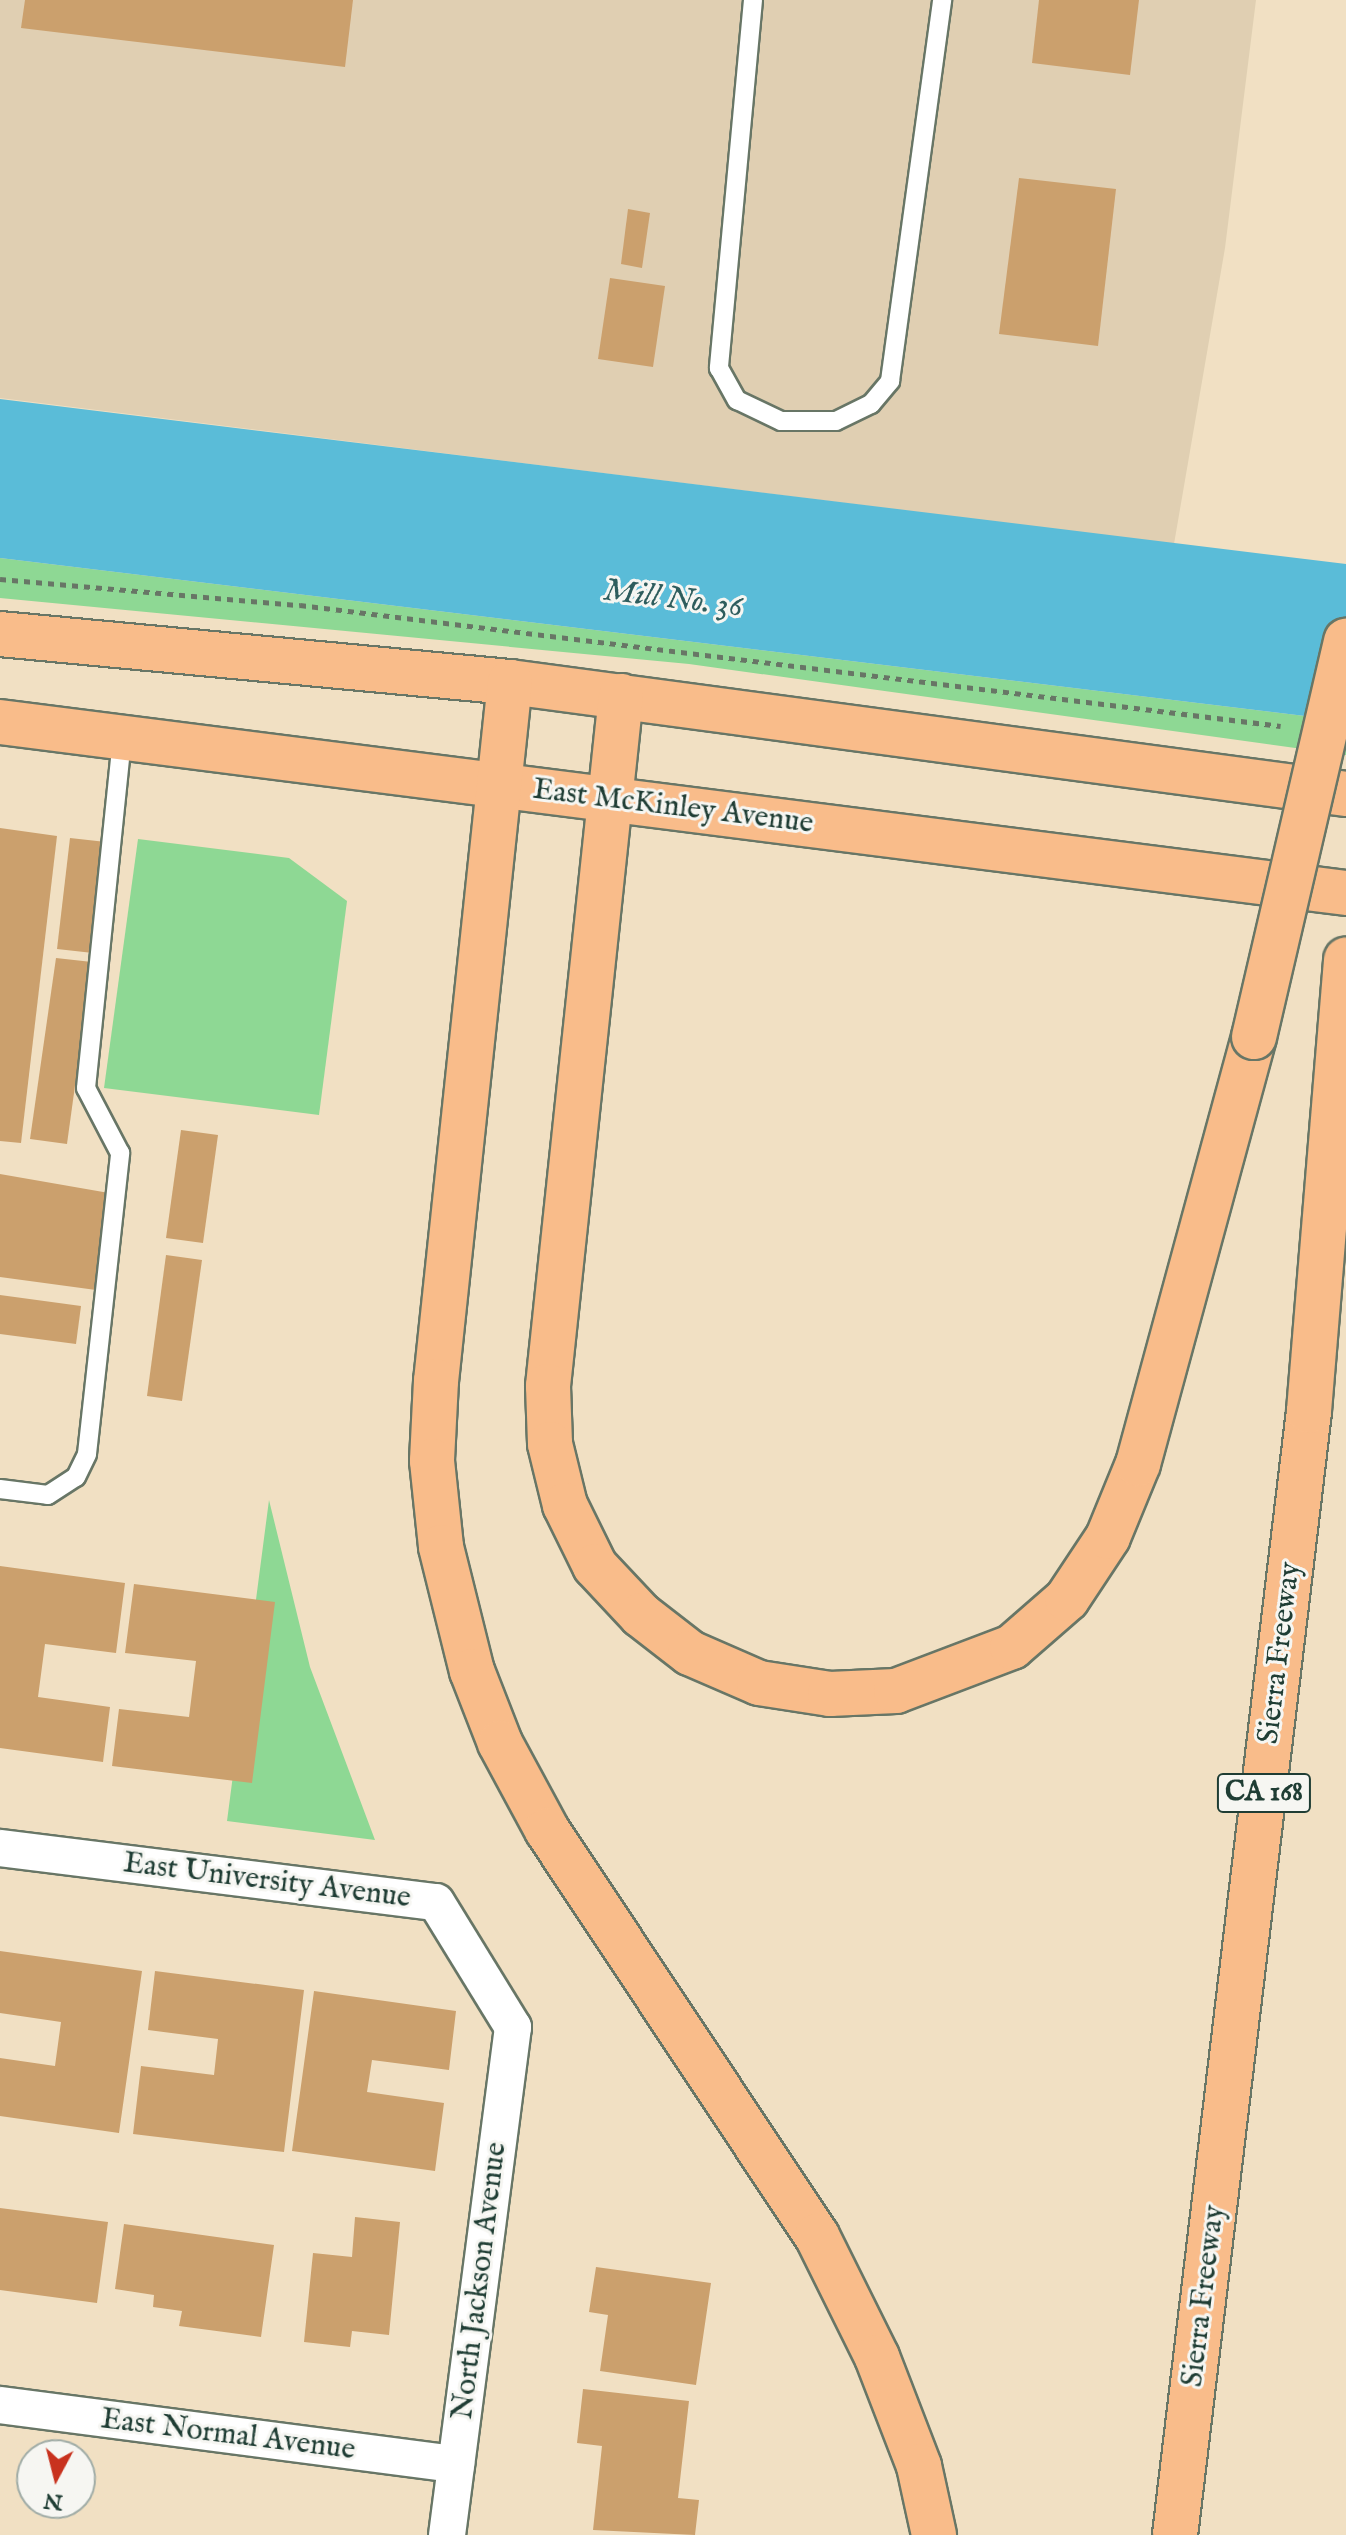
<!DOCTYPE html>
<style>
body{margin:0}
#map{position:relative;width:1346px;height:2535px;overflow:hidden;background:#f1e0c3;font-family:"IM FELL English",serif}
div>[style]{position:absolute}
.built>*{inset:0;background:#e0cfb2}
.green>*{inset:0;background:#8ed894}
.water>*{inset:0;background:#5abcd8}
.building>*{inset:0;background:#cba06d}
.path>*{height:5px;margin-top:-2.5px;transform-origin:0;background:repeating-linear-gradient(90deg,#687666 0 6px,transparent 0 12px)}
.roads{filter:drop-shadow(2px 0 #687666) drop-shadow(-2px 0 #687666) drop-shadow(0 2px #687666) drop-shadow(0 -2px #687666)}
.lane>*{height:18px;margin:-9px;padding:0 9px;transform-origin:9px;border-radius:9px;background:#fff}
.street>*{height:36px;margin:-18px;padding:0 18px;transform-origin:18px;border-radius:18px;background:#fff}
.primary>*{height:44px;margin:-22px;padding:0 22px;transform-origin:22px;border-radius:22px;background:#f9bc8a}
.highway>*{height:44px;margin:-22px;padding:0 22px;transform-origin:22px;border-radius:22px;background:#f9bc8a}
.bridges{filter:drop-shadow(2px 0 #687666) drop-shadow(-2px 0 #687666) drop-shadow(0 2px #687666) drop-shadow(0 -2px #687666)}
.highway-bridge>*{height:44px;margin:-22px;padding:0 22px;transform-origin:22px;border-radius:22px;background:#f9bc8a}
span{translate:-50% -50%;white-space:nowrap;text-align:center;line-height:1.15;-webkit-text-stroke:6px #f6f6f2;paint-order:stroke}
.shield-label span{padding:2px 6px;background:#f6f6f2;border:2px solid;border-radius:6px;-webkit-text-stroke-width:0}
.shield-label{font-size:28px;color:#1f3d34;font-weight:700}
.street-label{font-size:30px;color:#1f3d34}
.water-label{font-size:32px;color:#2e5d5d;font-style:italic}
.north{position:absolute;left:16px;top:2439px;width:80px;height:80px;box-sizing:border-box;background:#f6f6f2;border:2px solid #a0aca6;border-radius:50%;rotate:187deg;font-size:22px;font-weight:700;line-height:32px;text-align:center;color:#1f3d34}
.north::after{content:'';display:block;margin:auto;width:28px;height:36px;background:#c8321e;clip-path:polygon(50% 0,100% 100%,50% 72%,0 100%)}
</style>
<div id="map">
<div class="built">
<i style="clip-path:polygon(0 0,1256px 0,1225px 248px,1174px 544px,0 398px)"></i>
</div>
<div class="green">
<i style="clip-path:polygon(0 558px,1346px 721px,1346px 755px,689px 664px,0 598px)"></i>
<i style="clip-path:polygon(138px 839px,289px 858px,347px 901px,319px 1115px,104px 1088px)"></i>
<i style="clip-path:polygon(269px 1500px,310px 1667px,375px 1840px,227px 1821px)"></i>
</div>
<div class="water">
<i style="clip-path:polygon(0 399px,1346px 564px,1346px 721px,0 558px)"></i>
</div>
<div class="building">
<i style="clip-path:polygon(25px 0,353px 0,345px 67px,21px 28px)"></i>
<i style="clip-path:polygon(1039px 0,1139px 0,1130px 75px,1032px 63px)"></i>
<i style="clip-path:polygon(1019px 178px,1116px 189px,1098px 346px,999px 334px)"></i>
<i style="clip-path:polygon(628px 209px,650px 213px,642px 268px,621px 264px)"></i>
<i style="clip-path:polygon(610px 278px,665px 286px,653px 367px,598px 359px)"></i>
<i style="clip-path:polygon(0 828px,57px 836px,21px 1143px,0 1141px)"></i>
<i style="clip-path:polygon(70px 838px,106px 842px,93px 953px,57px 949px)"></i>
<i style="clip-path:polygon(56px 958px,92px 962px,67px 1144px,30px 1139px)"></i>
<i style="clip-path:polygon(181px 1130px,218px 1135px,203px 1243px,166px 1238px)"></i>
<i style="clip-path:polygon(0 1174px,109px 1193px,96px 1290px,0 1277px)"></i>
<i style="clip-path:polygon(166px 1255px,202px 1260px,182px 1401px,147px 1396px)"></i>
<i style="clip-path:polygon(0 1295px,81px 1306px,76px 1344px,0 1334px)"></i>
<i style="clip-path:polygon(0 1566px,125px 1583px,116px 1653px,45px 1644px,38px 1697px,110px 1707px,103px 1762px,0 1748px)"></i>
<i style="clip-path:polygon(134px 1584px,275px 1602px,252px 1783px,112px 1766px,119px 1709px,189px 1717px,196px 1661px,125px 1653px)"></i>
<i style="clip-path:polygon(0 1951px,142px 1971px,119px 2133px,0 2116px,0 2058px,55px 2066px,61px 2022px,0 2013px)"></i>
<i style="clip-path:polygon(155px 1971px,304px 1990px,284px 2152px,133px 2134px,141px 2066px,214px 2075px,218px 2039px,148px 2030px)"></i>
<i style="clip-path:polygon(314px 1991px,456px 2011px,449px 2070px,372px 2060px,367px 2092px,444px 2103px,435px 2171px,292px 2151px)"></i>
<i style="clip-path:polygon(0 2208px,108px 2222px,97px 2303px,0 2290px)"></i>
<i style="clip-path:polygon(355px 2217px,400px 2222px,389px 2335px,352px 2331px,350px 2347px,304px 2342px,313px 2253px,352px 2257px)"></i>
<i style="clip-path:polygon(124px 2224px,274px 2245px,261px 2337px,179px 2326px,182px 2311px,153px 2307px,154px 2295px,115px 2289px)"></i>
<i style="clip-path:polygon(596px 2267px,711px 2283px,696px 2385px,600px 2371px,608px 2315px,589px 2312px)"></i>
<i style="clip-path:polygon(583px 2389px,689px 2401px,678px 2498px,699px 2500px,695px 2535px,593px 2530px,602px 2446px,577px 2443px)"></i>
</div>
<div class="path">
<i style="left:0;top:579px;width:301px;rotate:5deg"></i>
<i style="left:300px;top:605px;width:988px;rotate:7.03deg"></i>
</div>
<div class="roads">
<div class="lane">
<i style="left:753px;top:0;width:370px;rotate:95.3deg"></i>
<i style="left:719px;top:368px;width:37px;rotate:61deg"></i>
<i style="left:737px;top:400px;width:49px;rotate:25.5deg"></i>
<i style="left:781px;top:421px;width:55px"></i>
<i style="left:836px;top:421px;width:39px;rotate:-26deg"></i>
<i style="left:871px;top:404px;width:30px;rotate:-50deg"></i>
<i style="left:890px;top:381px;width:385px;rotate:-82.2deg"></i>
<i style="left:0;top:1489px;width:48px;rotate:7.1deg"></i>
<i style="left:48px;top:1495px;width:33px;rotate:-33deg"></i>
<i style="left:76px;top:1477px;width:25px;rotate:-64deg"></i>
<i style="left:87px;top:1454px;width:303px;rotate:-83.7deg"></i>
<i style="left:120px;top:1153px;width:73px;rotate:-117.6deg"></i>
<i style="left:86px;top:1088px;width:353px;rotate:-84.1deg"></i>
</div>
<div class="street">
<i style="left:0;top:1848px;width:439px;rotate:7.1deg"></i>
<i style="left:436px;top:1902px;width:147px;rotate:58.4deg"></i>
<i style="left:513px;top:2027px;width:512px;rotate:97.4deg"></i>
<i style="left:0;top:2405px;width:460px;rotate:7.4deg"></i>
</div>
<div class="primary">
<i style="left:0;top:634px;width:512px;rotate:5.38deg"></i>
<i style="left:510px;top:682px;width:843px;rotate:7.63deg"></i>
<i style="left:0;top:722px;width:1357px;rotate:7.24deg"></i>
</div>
<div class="highway">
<i style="left:510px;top:682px;width:703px;rotate:96.04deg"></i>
<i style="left:436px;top:1381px;width:80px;rotate:92.9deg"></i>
<i style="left:432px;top:1461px;width:86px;rotate:84deg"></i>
<i style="left:441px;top:1547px;width:128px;rotate:76deg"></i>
<i style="left:472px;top:1671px;width:77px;rotate:68.7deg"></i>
<i style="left:500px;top:1743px;width:99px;rotate:61.6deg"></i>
<i style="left:547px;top:1830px;width:488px;rotate:56.4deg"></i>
<i style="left:817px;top:2236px;width:135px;rotate:63.6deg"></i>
<i style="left:877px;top:2357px;width:117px;rotate:68.9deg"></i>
<i style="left:919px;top:2466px;width:71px;rotate:77.7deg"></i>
<i style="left:621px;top:696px;width:694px;rotate:96.04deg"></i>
<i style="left:548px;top:1386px;width:58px;rotate:88deg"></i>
<i style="left:550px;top:1444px;width:63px;rotate:76.2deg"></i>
<i style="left:565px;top:1505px;width:68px;rotate:63.8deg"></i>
<i style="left:595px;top:1566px;width:67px;rotate:46.8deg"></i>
<i style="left:641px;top:1615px;width:62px;rotate:37.8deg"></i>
<i style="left:690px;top:1653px;width:75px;rotate:23.5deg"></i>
<i style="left:759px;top:1683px;width:72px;rotate:8.8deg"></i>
<i style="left:830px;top:1694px;width:66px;rotate:-2.6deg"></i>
<i style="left:896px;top:1691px;width:124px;rotate:-20.8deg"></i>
<i style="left:1012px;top:1647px;width:73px;rotate:-41.1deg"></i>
<i style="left:1067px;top:1599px;width:74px;rotate:-56.5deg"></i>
<i style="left:1108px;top:1537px;width:79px;rotate:-67.7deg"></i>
<i style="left:1138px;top:1464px;width:442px;rotate:-74.8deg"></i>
<i style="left:1175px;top:2535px;width:1132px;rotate:-83.2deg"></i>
<i style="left:1309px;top:1411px;width:453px;rotate:-85.3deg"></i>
</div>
</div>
<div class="bridges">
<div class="highway-bridge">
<i style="left:1254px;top:1037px;width:407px;rotate:-76.9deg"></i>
</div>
</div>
<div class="shield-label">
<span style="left:1264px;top:1793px">CA 168</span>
</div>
<div class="street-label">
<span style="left:673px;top:807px;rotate:7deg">East McKinley Avenue</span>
<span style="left:1280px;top:1653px;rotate:-83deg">Sierra Freeway</span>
<span style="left:267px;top:1881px;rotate:7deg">East University Avenue</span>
<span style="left:480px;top:2281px;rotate:-83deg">North Jackson Avenue</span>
<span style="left:1204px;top:2296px;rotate:-83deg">Sierra Freeway</span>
<span style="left:228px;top:2435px;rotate:7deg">East Normal Avenue</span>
</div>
<div class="water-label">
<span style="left:673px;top:600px;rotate:7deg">Mill No. 36</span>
</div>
<div class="north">N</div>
</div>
